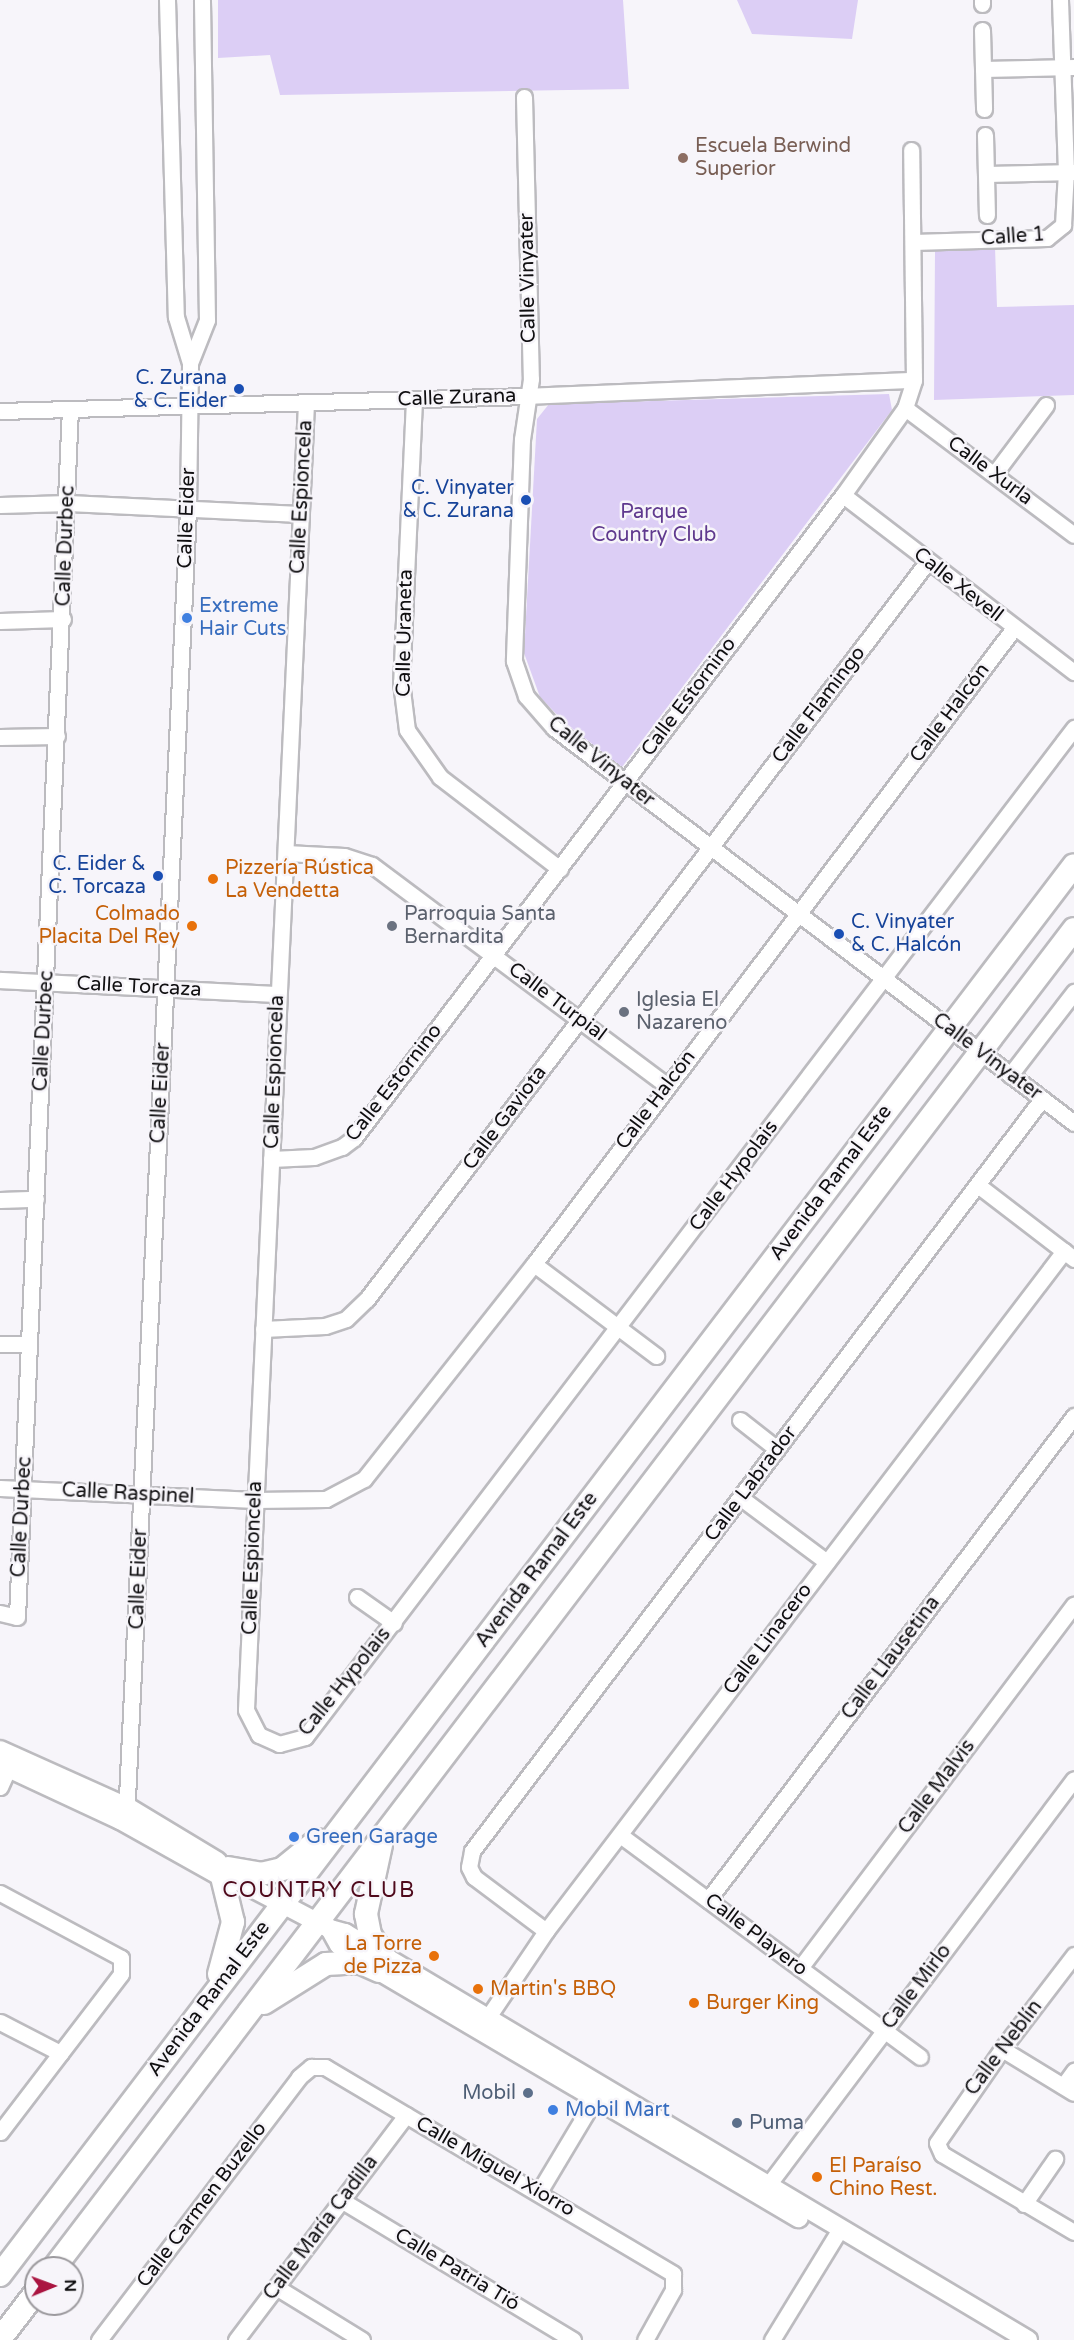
<!DOCTYPE html>
<meta charset="utf-8">
<style>
body{margin:0}
#map{position:relative;width:1074px;height:2340px;overflow:hidden;background:#f7f5fa;font-family:"Varela Round",sans-serif}
div>[style]{position:absolute}
.green>*{inset:0;background:#dccef5}
.roads{filter:drop-shadow(2px 0 #bcbbbf) drop-shadow(-2px 0 #bcbbbf) drop-shadow(0 2px #bcbbbf) drop-shadow(0 -2px #bcbbbf)}
.minor>*{height:15px;margin:-7.5px;padding:0 7.5px;transform-origin:7.5px;border-radius:7.5px;background:#fff}
.tertiary>*{height:18px;margin:-9px;padding:0 9px;transform-origin:9px;border-radius:9px;background:#fff}
.primary>*{height:22px;margin:-11px;padding:0 11px;transform-origin:11px;border-radius:11px;background:#fff}
.dots>*{width:16px;height:16px;translate:-50% -50%;box-sizing:border-box;border:3px solid #f7f5fa;border-radius:50%}
span{translate:-50% -50%;white-space:nowrap;text-align:center;line-height:1.15;-webkit-text-stroke:5px #f7f5fa;paint-order:stroke}
.education-label{font-size:20px;color:#785e54}
.left{translate:0 -50%;text-align:left}
.street-label{font-size:20px;color:#100f11}
.transit-label{font-size:20px;color:#164399}
.right{translate:-100% -50%;text-align:right}
.park-label{font-size:20px;color:#5f398e}
.shop-label{font-size:20px;color:#366cbe}
.food-label{font-size:20px;color:#c56008}
.worship-label{font-size:20px;color:#5b616d}
.service-label{font-size:20px;color:#4e5e75}
.quarter-label{font-size:22px;color:#4f0a1c;letter-spacing:1.5px}
.north{position:absolute;left:24px;top:2256px;width:60px;height:60px;box-sizing:border-box;background:#f7f5fa;border:2px solid #9b999d;border-radius:50%;rotate:89deg;font-size:16px;font-weight:700;line-height:24px;text-align:center;color:#100f11}
.north::after{content:'';display:block;margin:auto;width:21px;height:27px;background:#aa1541;clip-path:polygon(50% 0,100% 100%,50% 72%,0 100%)}
</style>
<div id="map">
<div class="green">
<i style="clip-path:polygon(218px 0,623px 0,629px 89px,280px 95px,270px 55px,218px 58px)"></i>
<i style="clip-path:polygon(737px 0,858px 0,852px 39px,752px 34px)"></i>
<i style="clip-path:polygon(995px 247px,997px 307px,1074px 305px,1074px 395px,934px 400px,935px 251px)"></i>
<i style="clip-path:polygon(889px 394px,892px 410px,622px 767px,565px 723px,540px 697px,524px 653px,537px 419px,549px 404px)"></i>
</div>
<div class="roads">
<div class="minor">
<i style="left:167px;top:0;width:317px;rotate:88.4deg"></i>
<i style="left:176px;top:317px;width:48px;rotate:73.1deg"></i>
<i style="left:982px;top:0;width:4px;rotate:90deg"></i>
<i style="left:982px;top:30px;width:79px;rotate:88.5deg"></i>
<i style="left:983px;top:69px;width:91px;rotate:-1.3deg"></i>
<i style="left:524px;top:97px;width:282px;rotate:88.6deg"></i>
<i style="left:531px;top:379px;width:61px;rotate:98.5deg"></i>
<i style="left:522px;top:439px;width:222px;rotate:92.1deg"></i>
<i style="left:514px;top:661px;width:37px;rotate:71deg"></i>
<i style="left:526px;top:696px;width:43px;rotate:48.8deg"></i>
<i style="left:554px;top:728px;width:653px;rotate:37.22deg"></i>
<i style="left:985px;top:135px;width:80px;rotate:88.6deg"></i>
<i style="left:987px;top:174px;width:87px;rotate:-1.3deg"></i>
<i style="left:913px;top:242px;width:134px;rotate:-1.7deg"></i>
<i style="left:1047px;top:238px;width:21px;rotate:-39deg"></i>
<i style="left:1063px;top:225px;width:53px;rotate:-86.8deg"></i>
<i style="left:1066px;top:172px;width:172px;rotate:-92deg"></i>
<i style="left:414px;top:400px;width:282px;rotate:92.6deg"></i>
<i style="left:401px;top:682px;width:48px;rotate:82.9deg"></i>
<i style="left:407px;top:730px;width:57px;rotate:54.9deg"></i>
<i style="left:440px;top:777px;width:151px;rotate:37.5deg"></i>
<i style="left:306px;top:403px;width:1308px;rotate:92.63deg"></i>
<i style="left:246px;top:1710px;width:28px;rotate:63deg"></i>
<i style="left:259px;top:1735px;width:22px;rotate:24deg"></i>
<i style="left:279px;top:1744px;width:27px;rotate:-15deg"></i>
<i style="left:305px;top:1737px;width:1269px;rotate:-52.69deg"></i>
<i style="left:905px;top:408px;width:211px;rotate:36.9deg"></i>
<i style="left:0;top:411px;width:526px;rotate:-1.63deg"></i>
<i style="left:526px;top:396px;width:388px;rotate:-2.4deg"></i>
<i style="left:995px;top:473px;width:85px;rotate:-53.1deg"></i>
<i style="left:843px;top:495px;width:291px;rotate:37.5deg"></i>
<i style="left:0;top:505px;width:68px;rotate:-1.7deg"></i>
<i style="left:68px;top:503px;width:232px;rotate:2.7deg"></i>
<i style="left:0;top:621px;width:63px;rotate:-1.8deg"></i>
<i style="left:0;top:737px;width:57px;rotate:-1deg"></i>
<i style="left:286px;top:853px;width:58px;rotate:3deg"></i>
<i style="left:344px;top:856px;width:29px;rotate:18deg"></i>
<i style="left:372px;top:865px;width:367px;rotate:36.8deg"></i>
<i style="left:0;top:980px;width:278px;rotate:2.9deg"></i>
<i style="left:1010px;top:1075px;width:105px;rotate:-52.4deg"></i>
<i style="left:271px;top:1159px;width:43px;rotate:-2.7deg"></i>
<i style="left:314px;top:1157px;width:30px;rotate:-20deg"></i>
<i style="left:342px;top:1147px;width:15px;rotate:-37deg"></i>
<i style="left:354px;top:1138px;width:808px;rotate:-52.75deg"></i>
<i style="left:843px;top:495px;width:107px;rotate:-54.5deg"></i>
<i style="left:905px;top:408px;width:29px;rotate:-72deg"></i>
<i style="left:914px;top:380px;width:230px;rotate:-90.7deg"></i>
<i style="left:979px;top:1186px;width:120px;rotate:37.5deg"></i>
<i style="left:0;top:1200px;width:36px;rotate:-2deg"></i>
<i style="left:534px;top:1264px;width:153px;rotate:37deg"></i>
<i style="left:263px;top:1329px;width:62px;rotate:-2.8deg"></i>
<i style="left:325px;top:1326px;width:22px;rotate:-18deg"></i>
<i style="left:346px;top:1319px;width:29px;rotate:-44deg"></i>
<i style="left:367px;top:1299px;width:927px;rotate:-52.76deg"></i>
<i style="left:0;top:1344px;width:29px"></i>
<i style="left:740px;top:1420px;width:47px;rotate:38.1deg"></i>
<i style="left:0;top:1488px;width:255px;rotate:2.7deg"></i>
<i style="left:255px;top:1500px;width:71px;rotate:-0.8deg"></i>
<i style="left:326px;top:1499px;width:43px;rotate:-27.8deg"></i>
<i style="left:364px;top:1479px;width:274px;rotate:-51.7deg"></i>
<i style="left:534px;top:1264px;width:797px;rotate:-52.96deg"></i>
<i style="left:741px;top:1498px;width:107px;rotate:36.7deg"></i>
<i style="left:357px;top:1597px;width:45px;rotate:35.1deg"></i>
<i style="left:0;top:1613px;width:17px;rotate:13deg"></i>
<i style="left:17px;top:1617px;width:1209px;rotate:-87.49deg"></i>
<i style="left:0;top:1787px;width:32px;rotate:-66deg"></i>
<i style="left:126px;top:1819px;width:1311px;rotate:-87.29deg"></i>
<i style="left:188px;top:509px;width:146px;rotate:-89.2deg"></i>
<i style="left:190px;top:363px;width:46px;rotate:-68.4deg"></i>
<i style="left:207px;top:320px;width:320px;rotate:-90.9deg"></i>
<i style="left:620px;top:1835px;width:373px;rotate:36.5deg"></i>
<i style="left:0;top:1893px;width:137px;rotate:28.2deg"></i>
<i style="left:121px;top:1958px;width:16px;rotate:90deg"></i>
<i style="left:121px;top:1974px;width:199px;rotate:127.4deg"></i>
<i style="left:708px;top:1900px;width:607px;rotate:-52.9deg"></i>
<i style="left:546px;top:1931px;width:90px;rotate:-143.1deg"></i>
<i style="left:474px;top:1877px;width:11px;rotate:-117deg"></i>
<i style="left:469px;top:1867px;width:16px;rotate:-79deg"></i>
<i style="left:472px;top:1851px;width:944px;rotate:-52.84deg"></i>
<i style="left:1074px;top:1955px;width:118px;rotate:127.5deg"></i>
<i style="left:1002px;top:2049px;width:114px;rotate:124.7deg"></i>
<i style="left:937px;top:2143px;width:12px;rotate:66deg"></i>
<i style="left:942px;top:2154px;width:153px;rotate:30.6deg"></i>
<i style="left:800px;top:1968px;width:455px;rotate:-53deg"></i>
<i style="left:0;top:2022px;width:68px;rotate:27.3deg"></i>
<i style="left:482px;top:2026px;width:115px;rotate:-56deg"></i>
<i style="left:546px;top:1931px;width:855px;rotate:-52.7deg"></i>
<i style="left:1002px;top:2049px;width:84px;rotate:31.4deg"></i>
<i style="left:1063px;top:2086px;width:19px;rotate:-54deg"></i>
<i style="left:539px;top:2192px;width:119px;rotate:-59.1deg"></i>
<i style="left:762px;top:2193px;width:518px;rotate:-53deg"></i>
<i style="left:341px;top:2200px;width:271px;rotate:31.1deg"></i>
<i style="left:1024px;top:2204px;width:55px;rotate:-55.4deg"></i>
<i style="left:276px;top:2287px;width:101px;rotate:31.6deg"></i>
<i style="left:99px;top:2340px;width:330px;rotate:-52.7deg"></i>
<i style="left:299px;top:2077px;width:16px;rotate:-40deg"></i>
<i style="left:311px;top:2067px;width:14px"></i>
<i style="left:325px;top:2067px;width:405px;rotate:30.7deg"></i>
<i style="left:673px;top:2274px;width:16px;rotate:90deg"></i>
<i style="left:673px;top:2290px;width:57px;rotate:119.2deg"></i>
<i style="left:236px;top:2340px;width:282px;rotate:-52.9deg"></i>
<i style="left:772px;top:2340px;width:130px;rotate:-58.5deg"></i>
</div>
<div class="tertiary">
<i style="left:0;top:1750px;width:141px;rotate:24.2deg"></i>
<i style="left:129px;top:1808px;width:103px;rotate:31.1deg"></i>
<i style="left:0;top:1764px;width:132px;rotate:25deg"></i>
<i style="left:120px;top:1820px;width:117px;rotate:29.2deg"></i>
<i style="left:222px;top:1877px;width:11px;rotate:5deg"></i>
<i style="left:233px;top:1878px;width:110px;rotate:27.7deg"></i>
<i style="left:330px;top:1929px;width:16px;rotate:15deg"></i>
<i style="left:345px;top:1933px;width:795px;rotate:30.79deg"></i>
<i style="left:330px;top:1929px;width:18px;rotate:61deg"></i>
<i style="left:339px;top:1945px;width:48px;rotate:33deg"></i>
<i style="left:379px;top:1971px;width:487px;rotate:30.5deg"></i>
</div>
<div class="primary">
<i style="left:381px;top:1845px;width:71px;rotate:102.3deg"></i>
<i style="left:366px;top:1914px;width:21px;rotate:79deg"></i>
<i style="left:370px;top:1935px;width:29px;rotate:56deg"></i>
<i style="left:228px;top:1868px;width:34px;rotate:10deg"></i>
<i style="left:261px;top:1874px;width:22px;rotate:-13deg"></i>
<i style="left:282px;top:1869px;width:46px;rotate:-38.9deg"></i>
<i style="left:219px;top:1974px;width:54px;rotate:-74.9deg"></i>
<i style="left:233px;top:1922px;width:46px;rotate:-103.7deg"></i>
<i style="left:264px;top:2003px;width:73px;rotate:-32.2deg"></i>
<i style="left:326px;top:1964px;width:33px;rotate:-3deg"></i>
<i style="left:359px;top:1962px;width:22px;rotate:24deg"></i>
<i style="left:54px;top:2268px;width:1683px;rotate:-52.7deg"></i>
<i style="left:0;top:2275px;width:1772px;rotate:-52.7deg"></i>
<i style="left:0;top:2339px;width:59px;rotate:-52.5deg"></i>
</div>
</div>
<div class="dots">
<i style="left:683px;top:158px;background:#8d6e63"></i>
<i style="left:239px;top:389px;background:#1a4fb4"></i>
<i style="left:526px;top:500px;background:#1a4fb4"></i>
<i style="left:187px;top:618px;background:#3f7fe0"></i>
<i style="left:158px;top:876px;background:#1a4fb4"></i>
<i style="left:213px;top:879px;background:#e8710a"></i>
<i style="left:192px;top:926px;background:#e8710a"></i>
<i style="left:392px;top:926px;background:#6b7280"></i>
<i style="left:839px;top:934px;background:#1a4fb4"></i>
<i style="left:624px;top:1012px;background:#6b7280"></i>
<i style="left:294px;top:1837px;background:#3f7fe0"></i>
<i style="left:434px;top:1956px;background:#e8710a"></i>
<i style="left:478px;top:1989px;background:#e8710a"></i>
<i style="left:694px;top:2003px;background:#e8710a"></i>
<i style="left:528px;top:2093px;background:#5c6f8a"></i>
<i style="left:553px;top:2110px;background:#3f7fe0"></i>
<i style="left:737px;top:2123px;background:#5c6f8a"></i>
<i style="left:817px;top:2177px;background:#e8710a"></i>
</div>
<div class="education-label">
<span class="left" style="left:695px;top:158px">Escuela Berwind<br>Superior</span>
</div>
<div class="street-label">
<span style="left:1013px;top:237px;rotate:-4deg">Calle 1</span>
<span style="left:528px;top:278px;rotate:-91deg">Calle Vinyater</span>
<span style="left:457px;top:398px;rotate:-2deg">Calle Zurana</span>
<span style="left:990px;top:471px;rotate:37deg">Calle Xurla</span>
<span style="left:302px;top:497px;rotate:-87deg">Calle Espioncela</span>
<span style="left:187px;top:518px;rotate:-88deg">Calle Eider</span>
<span style="left:66px;top:546px;rotate:-88deg">Calle Durbec</span>
<span style="left:958px;top:585px;rotate:38deg">Calle Xevell</span>
<span style="left:405px;top:633px;rotate:-89deg">Calle Uraneta</span>
<span style="left:689px;top:697px;rotate:-53deg">Calle Estornino</span>
<span style="left:819px;top:705px;rotate:-53deg">Calle Flamingo</span>
<span style="left:950px;top:713px;rotate:-53deg">Calle Halcón</span>
<span style="left:601px;top:762px;rotate:39deg">Calle Vinyater</span>
<span style="left:139px;top:987px;rotate:3deg">Calle Torcaza</span>
<span style="left:557px;top:1002px;rotate:37deg">Calle Turpial</span>
<span style="left:44px;top:1031px;rotate:-87deg">Calle Durbec</span>
<span style="left:987px;top:1057px;rotate:37deg">Calle Vinyater</span>
<span style="left:275px;top:1072px;rotate:-88deg">Calle Espioncela</span>
<span style="left:394px;top:1083px;rotate:-52deg">Calle Estornino</span>
<span style="left:161px;top:1093px;rotate:-87deg">Calle Eider</span>
<span style="left:656px;top:1100px;rotate:-53deg">Calle Halcón</span>
<span style="left:505px;top:1118px;rotate:-53deg">Calle Gaviota</span>
<span style="left:734px;top:1176px;rotate:-53deg">Calle Hypolais</span>
<span style="left:831px;top:1183px;rotate:-53deg">Avenida Ramal Este</span>
<span style="left:751px;top:1484px;rotate:-53deg">Calle Labrador</span>
<span style="left:128px;top:1494px;rotate:3deg">Calle Raspinel</span>
<span style="left:22px;top:1517px;rotate:-87deg">Calle Durbec</span>
<span style="left:253px;top:1558px;rotate:-88deg">Calle Espioncela</span>
<span style="left:537px;top:1570px;rotate:-53deg">Avenida Ramal Este</span>
<span style="left:139px;top:1579px;rotate:-88deg">Calle Eider</span>
<span style="left:768px;top:1639px;rotate:-53deg">Calle Linacero</span>
<span style="left:891px;top:1658px;rotate:-53deg">Calle Llausetina</span>
<span style="left:345px;top:1682px;rotate:-51deg">Calle Hypolais</span>
<span style="left:937px;top:1787px;rotate:-53deg">Calle Malvis</span>
<span style="left:756px;top:1935px;rotate:37deg">Calle Playero</span>
<span style="left:917px;top:1987px;rotate:-53deg">Calle Mirlo</span>
<span style="left:209px;top:1999px;rotate:-53deg">Avenida Ramal Este</span>
<span style="left:1004px;top:2048px;rotate:-53deg">Calle Neblín</span>
<span style="left:495px;top:2167px;rotate:30deg">Calle Miguel Xiorro</span>
<span style="left:202px;top:2205px;rotate:-53deg">Calle Carmen Buzello</span>
<span style="left:321px;top:2228px;rotate:-53deg">Calle María Cadilla</span>
<span style="left:457px;top:2270px;rotate:31deg">Calle Patria Tió</span>
</div>
<div class="transit-label">
<span class="right" style="left:227px;top:390px">C. Zurana<br>&amp; C. Eider</span>
<span class="right" style="left:514px;top:500px">C. Vinyater<br>&amp; C. Zurana</span>
<span class="right" style="left:146px;top:876px">C. Eider &amp;<br>C. Torcaza</span>
<span class="left" style="left:851px;top:934px">C. Vinyater<br>&amp; C. Halcón</span>
</div>
<div class="park-label">
<span style="left:654px;top:524px">Parque<br>Country Club</span>
</div>
<div class="shop-label">
<span class="left" style="left:199px;top:618px">Extreme<br>Hair Cuts</span>
<span class="left" style="left:306px;top:1837px">Green Garage</span>
<span class="left" style="left:565px;top:2110px">Mobil Mart</span>
</div>
<div class="food-label">
<span class="left" style="left:225px;top:880px">Pizzería Rústica<br>La Vendetta</span>
<span class="right" style="left:180px;top:926px">Colmado<br>Placita Del Rey</span>
<span class="right" style="left:422px;top:1956px">La Torre<br>de Pizza</span>
<span class="left" style="left:490px;top:1989px">Martin's BBQ</span>
<span class="left" style="left:706px;top:2003px">Burger King</span>
<span class="left" style="left:829px;top:2178px">El Paraíso<br>Chino Rest.</span>
</div>
<div class="worship-label">
<span class="left" style="left:404px;top:926px">Parroquia Santa<br>Bernardita</span>
<span class="left" style="left:636px;top:1012px">Iglesia El<br>Nazareno</span>
</div>
<div class="service-label">
<span class="right" style="left:516px;top:2093px">Mobil</span>
<span class="left" style="left:749px;top:2123px">Puma</span>
</div>
<div class="quarter-label">
<span style="left:319px;top:1891px">COUNTRY CLUB</span>
</div>
<div class="north">N</div>
</div>
